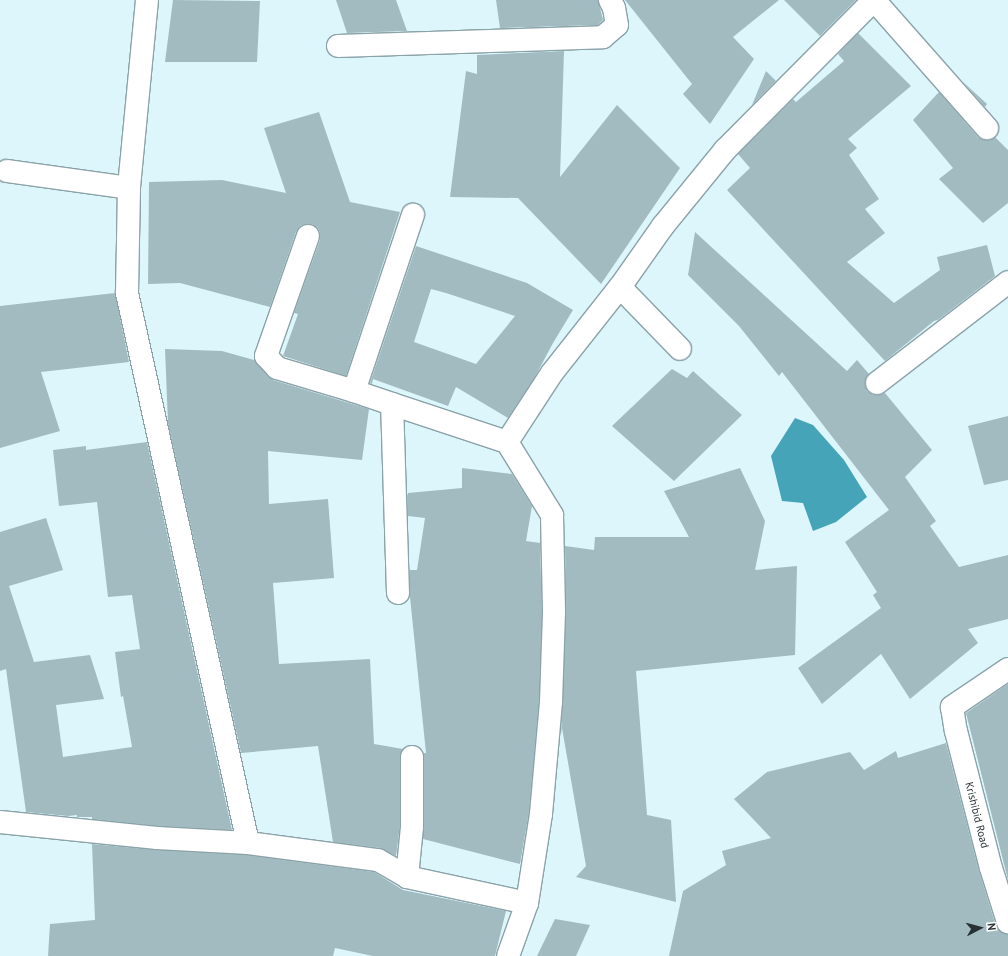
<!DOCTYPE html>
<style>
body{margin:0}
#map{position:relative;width:1008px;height:956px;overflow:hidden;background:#dcf6fc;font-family:"PT Sans",sans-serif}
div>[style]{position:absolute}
.water>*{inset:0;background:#45a4b8}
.building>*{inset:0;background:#a2bbc1}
.roads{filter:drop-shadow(1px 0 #8aa2a8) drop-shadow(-1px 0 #8aa2a8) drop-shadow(0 1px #8aa2a8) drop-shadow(0 -1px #8aa2a8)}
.minor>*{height:22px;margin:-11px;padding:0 11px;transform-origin:11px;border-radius:11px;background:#fff}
span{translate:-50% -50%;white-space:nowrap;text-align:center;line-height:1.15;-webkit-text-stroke:3.5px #fefefe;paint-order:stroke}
.street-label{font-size:11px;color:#273134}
.north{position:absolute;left:960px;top:908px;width:40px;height:40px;-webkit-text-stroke:3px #fefefe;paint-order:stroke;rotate:84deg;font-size:11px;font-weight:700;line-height:16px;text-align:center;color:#273134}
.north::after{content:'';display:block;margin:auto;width:14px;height:18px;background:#273134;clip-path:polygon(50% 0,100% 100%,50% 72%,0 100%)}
</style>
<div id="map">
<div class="water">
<i style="clip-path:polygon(795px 418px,813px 425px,844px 460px,867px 497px,836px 522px,813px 531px,803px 503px,782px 501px,771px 456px)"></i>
</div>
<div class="building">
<i style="clip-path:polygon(173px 0,260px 1px,257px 62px,165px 62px)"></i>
<i style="clip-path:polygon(336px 0,396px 0,407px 31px,347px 33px)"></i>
<i style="clip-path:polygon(496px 0,598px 0,603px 20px,598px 25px,500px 28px)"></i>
<i style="clip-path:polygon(625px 0,779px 0,733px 37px,754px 59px,710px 124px,683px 94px,692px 84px)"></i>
<i style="clip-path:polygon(784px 0,856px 0,820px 36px)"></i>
<i style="clip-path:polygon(858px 33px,911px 86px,848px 139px,857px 148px,849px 155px,879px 199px,865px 209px,885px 233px,847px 262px,894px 303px,940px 270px,937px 257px,987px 245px,995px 276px,938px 320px,934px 321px,885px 361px,727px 190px,750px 168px,738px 154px,793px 99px,796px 102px,844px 61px,838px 54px)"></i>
<i style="clip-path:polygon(564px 51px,560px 177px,617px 105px,680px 168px,601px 284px,518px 198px,450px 197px,466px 71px,477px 74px,477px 55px)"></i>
<i style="clip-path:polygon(766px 71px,776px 81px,752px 105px)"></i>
<i style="clip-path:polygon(963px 82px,987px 104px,985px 107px)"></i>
<i style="clip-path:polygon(939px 92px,978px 137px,983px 140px,989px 140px,995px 137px,1008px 150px,1008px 203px,983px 223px,939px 179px,953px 168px,913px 120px)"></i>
<i style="clip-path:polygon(319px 112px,350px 202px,400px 212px,346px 376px,283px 356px,298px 314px,294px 313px,320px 240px,320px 233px,318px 228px,312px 224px,305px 224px,300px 226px,296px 232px,270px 307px,180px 283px,148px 284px,149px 182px,222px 180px,286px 193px,264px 128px)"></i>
<i style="clip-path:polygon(695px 232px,847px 371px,857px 360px,869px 374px,865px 384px,867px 391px,873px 395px,878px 395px,885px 393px,932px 450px,905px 477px,936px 521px,930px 526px,959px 567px,1008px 555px,1008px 619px,968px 629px,978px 643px,910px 699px,881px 654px,822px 704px,798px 668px,881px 608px,873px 595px,877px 592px,845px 542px,889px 510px,782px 372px,779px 376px,739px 326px,688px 275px)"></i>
<i style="clip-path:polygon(evenodd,416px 246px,527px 283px,573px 310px,553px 343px,535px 377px,508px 418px,456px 387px,448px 406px,373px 379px,372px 384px,370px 383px,416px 246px,431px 289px,446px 293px,515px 316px,476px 364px,414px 342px,431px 289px)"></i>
<i style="clip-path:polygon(115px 293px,129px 362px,41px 372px,60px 431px,0 448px,0 306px)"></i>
<i style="clip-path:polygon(165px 349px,222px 351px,254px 360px,268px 376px,273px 380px,369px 409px,362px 460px,268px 451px,269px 504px,328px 499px,334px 578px,273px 583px,279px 664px,370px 659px,374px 744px,403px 749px,400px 757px,400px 826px,396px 856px,380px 848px,333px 842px,318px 746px,241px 753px,168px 423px)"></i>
<i style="clip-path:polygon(672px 369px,687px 378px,693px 371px,742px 415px,674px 481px,612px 426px)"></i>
<i style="clip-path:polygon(1008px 416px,1008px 480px,984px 485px,968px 426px)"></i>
<i style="clip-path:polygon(147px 442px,232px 830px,158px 826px,92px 819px,92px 817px,77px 817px,77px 815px,68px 816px,26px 812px,6px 669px,0 671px,0 532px,46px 518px,63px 570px,9px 586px,34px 662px,90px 655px,104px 699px,56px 705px,63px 757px,132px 747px,123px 696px,121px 697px,115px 652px,140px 649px,132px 595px,108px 597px,97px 502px,59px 506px,53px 450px,86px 446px,86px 450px)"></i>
<i style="clip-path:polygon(462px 468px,512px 474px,532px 506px,526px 541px,540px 543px,542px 612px,539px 701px,529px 812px,520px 864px,423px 839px,423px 753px,426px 753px,410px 597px,410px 570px,417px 570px,425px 518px,408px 516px,407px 496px,408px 493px,462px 488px)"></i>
<i style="clip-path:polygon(740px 468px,765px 521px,755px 570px,797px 566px,795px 655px,636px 671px,647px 815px,671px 820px,676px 902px,576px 877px,586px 866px,562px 728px,561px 735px,566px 612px,565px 546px,594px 550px,595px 537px,689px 537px,664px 491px)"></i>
<i style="clip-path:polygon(1008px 684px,1008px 880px,966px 713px)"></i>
<i style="clip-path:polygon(946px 743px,979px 871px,996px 926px,1000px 931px,1008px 934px,1008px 956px,669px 956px,683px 891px,726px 865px,722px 851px,771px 838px,734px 799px,767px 772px,850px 752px,864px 770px,896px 751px,898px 758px)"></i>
<i style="clip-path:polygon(92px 844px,156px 850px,247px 855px,374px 872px,403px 890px,506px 911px,495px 956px,373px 956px,335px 948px,333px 956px,48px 956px,50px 924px,95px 920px)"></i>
<i style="clip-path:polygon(555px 919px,590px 925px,576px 956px,537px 956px)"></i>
</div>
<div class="roads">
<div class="minor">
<i style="left:147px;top:0;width:189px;rotate:95.5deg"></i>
<i style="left:129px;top:188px;width:105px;rotate:91.1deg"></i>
<i style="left:127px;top:293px;width:563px;rotate:77.59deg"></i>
<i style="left:874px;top:0;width:171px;rotate:48.6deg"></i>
<i style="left:338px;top:46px;width:265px;rotate:-1.9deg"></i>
<i style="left:603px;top:37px;width:18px;rotate:-41deg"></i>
<i style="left:617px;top:25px;width:17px;rotate:-100deg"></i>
<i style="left:614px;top:8px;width:9px;rotate:-117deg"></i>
<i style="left:7px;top:171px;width:123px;rotate:7.9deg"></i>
<i style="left:308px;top:236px;width:127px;rotate:109.3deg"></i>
<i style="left:266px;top:356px;width:16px;rotate:47deg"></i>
<i style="left:277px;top:368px;width:80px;rotate:16.6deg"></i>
<i style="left:620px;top:287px;width:86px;rotate:45.9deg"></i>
<i style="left:877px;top:383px;width:165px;rotate:-37.6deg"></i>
<i style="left:392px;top:404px;width:121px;rotate:18.3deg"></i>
<i style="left:507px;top:442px;width:86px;rotate:58.3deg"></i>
<i style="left:552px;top:515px;width:97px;rotate:88.8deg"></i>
<i style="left:554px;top:612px;width:90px;rotate:91.9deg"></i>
<i style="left:551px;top:702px;width:112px;rotate:95.1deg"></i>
<i style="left:541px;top:814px;width:90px;rotate:98.9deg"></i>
<i style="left:527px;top:903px;width:56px;rotate:109.7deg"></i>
<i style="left:507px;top:442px;width:82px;rotate:-56.9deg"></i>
<i style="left:552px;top:373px;width:110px;rotate:-51.7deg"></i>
<i style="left:620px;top:287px;width:75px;rotate:-54.8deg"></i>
<i style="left:663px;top:226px;width:98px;rotate:-50.8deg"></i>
<i style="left:725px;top:150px;width:211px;rotate:-45.2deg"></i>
<i style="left:398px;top:593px;width:189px;rotate:-91.8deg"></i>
<i style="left:392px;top:404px;width:40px;rotate:-161.1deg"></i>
<i style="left:354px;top:391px;width:186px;rotate:-71.5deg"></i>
<i style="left:1008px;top:669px;width:68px;rotate:145.8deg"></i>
<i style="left:952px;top:707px;width:24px;rotate:81deg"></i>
<i style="left:956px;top:731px;width:141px;rotate:75.7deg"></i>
<i style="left:991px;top:868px;width:57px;rotate:72.5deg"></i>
<i style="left:0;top:822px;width:158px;rotate:5.8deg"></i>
<i style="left:157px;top:838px;width:91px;rotate:3.1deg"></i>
<i style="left:248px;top:843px;width:131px;rotate:7.5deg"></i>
<i style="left:378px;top:860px;width:34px;rotate:30deg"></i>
<i style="left:407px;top:877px;width:123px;rotate:12.2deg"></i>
<i style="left:407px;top:877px;width:50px;rotate:-84.3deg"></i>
<i style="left:412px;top:827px;width:70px;rotate:-90deg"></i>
</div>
</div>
<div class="street-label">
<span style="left:977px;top:815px;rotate:76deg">Krishibid Road</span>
</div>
<div class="north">N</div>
</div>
